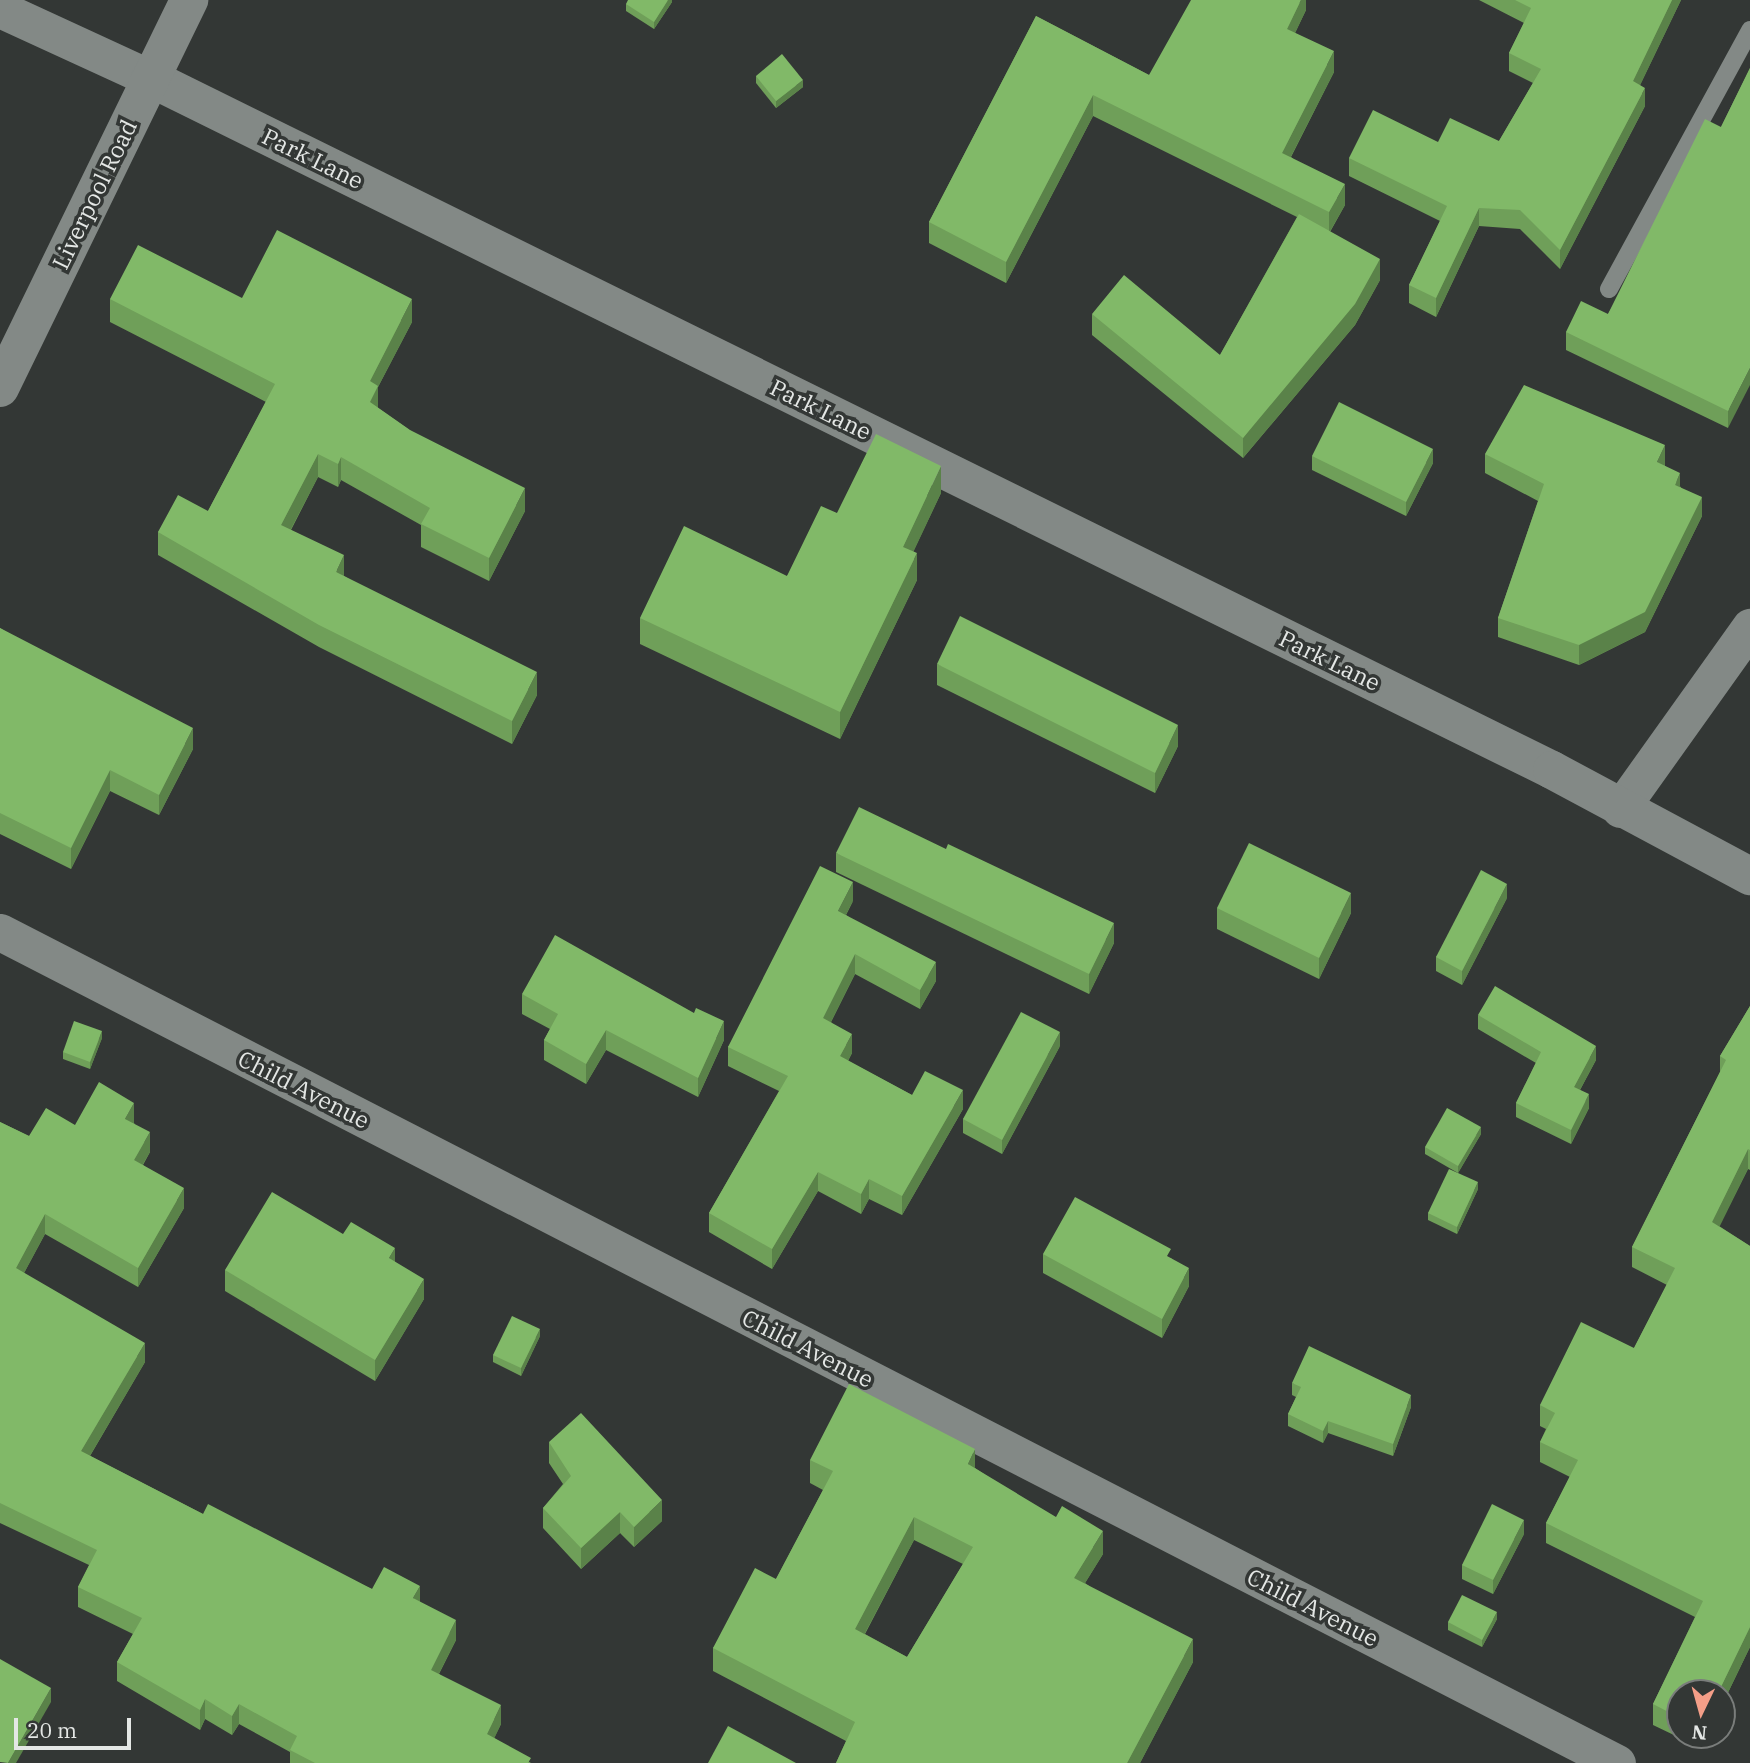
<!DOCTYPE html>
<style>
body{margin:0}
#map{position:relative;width:1750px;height:1763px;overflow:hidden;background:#333735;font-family:"IBM Plex Serif",serif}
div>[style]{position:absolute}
.lane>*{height:18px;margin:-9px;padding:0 9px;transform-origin:9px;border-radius:9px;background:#838986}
.street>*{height:37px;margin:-18.5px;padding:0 18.5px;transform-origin:18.5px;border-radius:18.5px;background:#838986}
.secondary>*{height:38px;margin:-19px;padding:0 19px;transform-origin:19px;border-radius:19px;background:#838986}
.wall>*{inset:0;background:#6f9f59}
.shaded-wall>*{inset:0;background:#5a8249}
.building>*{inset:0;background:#81b968}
span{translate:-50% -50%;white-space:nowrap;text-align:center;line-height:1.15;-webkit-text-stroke:7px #333735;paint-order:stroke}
.street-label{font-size:23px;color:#e4e7e5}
.north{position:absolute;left:1666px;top:1679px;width:70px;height:70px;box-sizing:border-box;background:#333735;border:2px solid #7a7d7b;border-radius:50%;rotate:185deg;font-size:19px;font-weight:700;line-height:28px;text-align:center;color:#e4e7e5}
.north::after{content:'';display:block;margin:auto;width:24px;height:32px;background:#f49e88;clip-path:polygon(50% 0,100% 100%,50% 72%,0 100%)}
.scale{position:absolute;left:14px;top:1718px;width:117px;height:32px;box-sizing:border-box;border:4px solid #e4e7e5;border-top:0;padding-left:9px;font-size:21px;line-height:24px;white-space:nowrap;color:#e4e7e5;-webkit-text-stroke:5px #333735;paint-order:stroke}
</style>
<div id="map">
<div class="lane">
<i style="left:1609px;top:289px;width:295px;rotate:-61.4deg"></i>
</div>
<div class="street">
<i style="left:0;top:9px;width:165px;rotate:24.7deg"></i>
<i style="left:1620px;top:809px;width:224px;rotate:-54.5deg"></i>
<i style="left:0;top:932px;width:1818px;rotate:27.2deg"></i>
</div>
<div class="secondary">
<i style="left:150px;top:78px;width:1563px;rotate:26.27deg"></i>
<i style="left:1552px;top:770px;width:225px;rotate:28.2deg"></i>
<i style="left:0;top:388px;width:432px;rotate:-64deg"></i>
</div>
<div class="wall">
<i style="clip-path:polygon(672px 0,672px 2px,654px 29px,626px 11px,626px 4px)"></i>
<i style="clip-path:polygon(1306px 0,1306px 10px,1295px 33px,1334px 72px,1291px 157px,1345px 205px,1330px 232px,1380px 280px,1355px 325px,1243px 458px,1092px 335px,1092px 314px,1220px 355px,1297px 217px,1093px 116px,1006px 283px,929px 243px,929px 222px,1036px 16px,1149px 75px)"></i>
<i style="clip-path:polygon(1479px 0,1681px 0,1640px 85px,1645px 106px,1560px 269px,1520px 229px,1479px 226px,1436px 317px,1409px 303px,1409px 285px,1440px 221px,1349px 176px,1349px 158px,1438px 142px,1499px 141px,1533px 83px,1509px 71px,1509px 53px,1524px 23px)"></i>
<i style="clip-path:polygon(1750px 68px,1728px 428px,1566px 350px,1566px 332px,1608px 314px,1721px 127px)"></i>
<i style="clip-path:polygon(756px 76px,803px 87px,776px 108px,756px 83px)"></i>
<i style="clip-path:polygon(242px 298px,412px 322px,378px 387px,378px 408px,525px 511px,489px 581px,421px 547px,421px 525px,341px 480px,338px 487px,318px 477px,291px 530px,344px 576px,537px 695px,512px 744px,319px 647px,158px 555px,158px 532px,208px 511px,266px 402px,110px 322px,110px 299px)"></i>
<i style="clip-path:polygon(1485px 454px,1665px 465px,1665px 466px,1702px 516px,1645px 632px,1579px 665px,1498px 637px,1498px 618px,1538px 501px,1485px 473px)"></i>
<i style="clip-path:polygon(1312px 456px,1433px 463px,1406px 516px,1312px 470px)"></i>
<i style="clip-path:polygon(941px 493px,913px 552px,917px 580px,840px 739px,640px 644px,640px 618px,787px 576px,837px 513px)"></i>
<i style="clip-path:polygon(0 628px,193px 749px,159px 815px,110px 791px,71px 869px,0 834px)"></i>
<i style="clip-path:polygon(937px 664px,1178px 746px,1155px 793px,937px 685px)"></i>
<i style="clip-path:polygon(836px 853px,1114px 943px,1089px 994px,836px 872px)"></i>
<i style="clip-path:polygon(1507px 898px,1462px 985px,1436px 971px,1436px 957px)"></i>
<i style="clip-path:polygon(853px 901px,846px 915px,936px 981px,920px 1009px,855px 974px,831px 1022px,852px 1053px,848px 1061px,912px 1095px,963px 1109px,902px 1215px,869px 1199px,861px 1214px,818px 1191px,772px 1269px,709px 1232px,709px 1213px,779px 1091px,728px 1066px,728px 1047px)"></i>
<i style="clip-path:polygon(1217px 908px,1351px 913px,1319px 979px,1217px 929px)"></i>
<i style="clip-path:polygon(522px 994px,724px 1040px,698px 1097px,606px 1050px,586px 1084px,544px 1060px,544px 1040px,550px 1029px,522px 1014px)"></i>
<i style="clip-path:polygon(1750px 1006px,1750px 1170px,1748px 1169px,1719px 1226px,1750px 1246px,1750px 1647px,1722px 1705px,1722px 1693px,1680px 1693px,1680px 1735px,1707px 1735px,1701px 1748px,1653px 1725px,1653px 1704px,1695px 1617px,1546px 1543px,1546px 1523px,1570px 1477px,1540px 1462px,1540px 1442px,1546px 1429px,1540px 1426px,1540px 1405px,1634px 1348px,1667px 1285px,1632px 1267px,1632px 1247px,1720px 1072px,1720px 1056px)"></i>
<i style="clip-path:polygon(1478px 1015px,1596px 1060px,1580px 1090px,1589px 1108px,1571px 1144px,1516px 1117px,1516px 1103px,1536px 1063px,1478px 1029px)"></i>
<i style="clip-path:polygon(102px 1038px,90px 1069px,63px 1059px,63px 1052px)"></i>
<i style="clip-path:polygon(1060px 1046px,1002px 1154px,963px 1133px,963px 1119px)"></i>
<i style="clip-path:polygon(0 1122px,29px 1136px,75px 1125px,134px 1123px,150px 1152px,143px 1165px,184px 1208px,138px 1287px,45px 1234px,24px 1273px,145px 1362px,90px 1456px,203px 1514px,372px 1589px,420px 1602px,456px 1640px,439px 1674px,501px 1724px,494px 1738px,531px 1763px,290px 1763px,290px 1752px,239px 1724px,232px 1735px,205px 1719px,200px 1730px,117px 1681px,117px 1662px,133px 1634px,78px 1607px,78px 1587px,89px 1565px,0 1523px)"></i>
<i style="clip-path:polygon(1481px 1134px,1458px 1173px,1425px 1154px,1425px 1147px)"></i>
<i style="clip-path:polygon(1478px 1189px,1457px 1234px,1428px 1220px,1428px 1213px)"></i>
<i style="clip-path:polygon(343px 1234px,395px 1262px,424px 1299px,375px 1381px,225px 1291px,225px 1270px)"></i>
<i style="clip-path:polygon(1043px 1254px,1171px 1258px,1189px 1286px,1162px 1338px,1043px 1273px)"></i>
<i style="clip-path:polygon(540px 1336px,521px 1376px,493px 1362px,493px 1355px)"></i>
<i style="clip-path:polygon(1292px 1383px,1411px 1407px,1393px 1456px,1328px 1433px,1323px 1443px,1288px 1426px,1288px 1414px,1296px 1397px,1292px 1395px)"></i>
<i style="clip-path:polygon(549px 1442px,662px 1521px,634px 1547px,620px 1533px,581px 1569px,543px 1528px,543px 1508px,563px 1484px,549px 1463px)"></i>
<i style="clip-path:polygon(evenodd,810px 1460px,975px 1468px,1103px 1554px,1085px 1583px,1193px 1662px,1140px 1763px,836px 1763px,846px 1741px,713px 1671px,713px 1648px,776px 1579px,823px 1490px,810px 1483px,810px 1460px,914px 1540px,963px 1564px,907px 1657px,865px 1634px,914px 1540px)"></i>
<i style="clip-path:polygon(1524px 1534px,1493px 1594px,1462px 1579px,1462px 1565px)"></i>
<i style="clip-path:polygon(1497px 1619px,1482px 1647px,1448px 1630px,1448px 1622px)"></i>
</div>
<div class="shaded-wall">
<i style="clip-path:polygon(668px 0,672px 0,672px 2px,654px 29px,654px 22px)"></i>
<i style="clip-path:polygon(1301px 0,1306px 0,1306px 10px,1287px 50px,1287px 29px)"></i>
<i style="clip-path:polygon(1672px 0,1681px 0,1633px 100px,1633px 81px)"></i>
<i style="clip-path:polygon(1334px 51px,1334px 72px,1282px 174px,1282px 153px)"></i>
<i style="clip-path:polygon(803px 80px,803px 87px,776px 108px,776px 101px)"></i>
<i style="clip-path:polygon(1645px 88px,1645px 106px,1560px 269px,1560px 250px)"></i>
<i style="clip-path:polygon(1093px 95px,1093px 116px,1006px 283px,1006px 262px)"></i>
<i style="clip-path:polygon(1345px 184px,1345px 205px,1329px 233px,1329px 212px)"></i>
<i style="clip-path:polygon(1479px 208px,1479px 226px,1436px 317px,1436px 298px)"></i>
<i style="clip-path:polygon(1380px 259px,1380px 280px,1355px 325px,1243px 458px,1243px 438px)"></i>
<i style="clip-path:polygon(412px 299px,412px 322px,378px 387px,378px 408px,370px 425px,370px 381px)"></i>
<i style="clip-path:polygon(1750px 368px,1750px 385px,1728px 428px,1728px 411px)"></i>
<i style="clip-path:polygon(1665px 445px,1665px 465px,1657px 482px,1657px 462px)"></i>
<i style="clip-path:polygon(1433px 449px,1433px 463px,1406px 516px,1406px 502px)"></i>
<i style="clip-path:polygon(318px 454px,318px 477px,281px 548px,281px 525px)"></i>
<i style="clip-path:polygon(341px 457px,341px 480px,338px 487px,338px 464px)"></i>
<i style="clip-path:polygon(941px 466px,941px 493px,903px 574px,903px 547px)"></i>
<i style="clip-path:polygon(1680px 473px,1680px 492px,1675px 485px)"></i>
<i style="clip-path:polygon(525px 488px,525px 511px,489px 581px,489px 558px)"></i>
<i style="clip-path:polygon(1702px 497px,1702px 516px,1645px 632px,1579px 665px,1579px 645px)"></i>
<i style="clip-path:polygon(917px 553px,917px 580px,840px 739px,840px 712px)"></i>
<i style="clip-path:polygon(344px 555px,344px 578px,336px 572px)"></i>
<i style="clip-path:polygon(537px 672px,537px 695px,512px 744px,512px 721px)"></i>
<i style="clip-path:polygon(1178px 725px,1178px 746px,1155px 793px,1155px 773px)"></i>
<i style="clip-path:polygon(193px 728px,193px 749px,159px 815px,159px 795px)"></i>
<i style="clip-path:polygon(110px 770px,110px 791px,71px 869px,71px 848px)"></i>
<i style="clip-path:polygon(853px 882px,853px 901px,838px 930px,838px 911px)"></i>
<i style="clip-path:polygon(1507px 884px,1507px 898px,1462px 985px,1462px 971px)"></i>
<i style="clip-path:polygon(1351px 893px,1351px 913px,1319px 979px,1319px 958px)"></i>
<i style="clip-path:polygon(1114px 923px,1114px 943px,1089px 994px,1089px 974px)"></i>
<i style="clip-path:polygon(855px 954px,855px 974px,823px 1038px,823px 1018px)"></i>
<i style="clip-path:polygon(936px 962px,936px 981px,920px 1009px,920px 990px)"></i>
<i style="clip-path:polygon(724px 1021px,724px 1040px,698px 1097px,698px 1078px)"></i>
<i style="clip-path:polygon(606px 1030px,606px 1050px,586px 1084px,586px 1064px)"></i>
<i style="clip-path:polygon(102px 1031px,102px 1038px,90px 1069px,90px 1062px)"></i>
<i style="clip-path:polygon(1060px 1032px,1060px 1046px,1002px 1154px,1002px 1140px)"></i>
<i style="clip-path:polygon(852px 1034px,852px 1053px,840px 1076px,840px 1056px)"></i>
<i style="clip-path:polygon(1596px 1046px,1596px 1060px,1574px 1101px,1574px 1087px)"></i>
<i style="clip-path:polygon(963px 1090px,963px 1109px,902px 1215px,902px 1196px)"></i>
<i style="clip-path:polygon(1589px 1094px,1589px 1108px,1571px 1144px,1571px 1130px)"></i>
<i style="clip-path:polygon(134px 1103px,134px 1123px,125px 1138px,125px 1119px)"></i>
<i style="clip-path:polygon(1481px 1127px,1481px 1134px,1458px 1173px,1458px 1166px)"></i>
<i style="clip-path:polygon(150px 1132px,150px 1152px,134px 1179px,134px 1160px)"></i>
<i style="clip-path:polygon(1748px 1149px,1748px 1169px,1712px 1242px,1712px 1222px)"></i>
<i style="clip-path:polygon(818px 1172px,818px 1191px,772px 1269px,772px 1249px)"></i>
<i style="clip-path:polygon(869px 1179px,869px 1199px,861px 1214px,861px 1194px)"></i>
<i style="clip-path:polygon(1478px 1182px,1478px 1189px,1457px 1234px,1457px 1227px)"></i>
<i style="clip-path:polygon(184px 1188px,184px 1208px,138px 1287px,138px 1268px)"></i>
<i style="clip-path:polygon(45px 1214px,45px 1234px,16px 1288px,16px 1268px)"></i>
<i style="clip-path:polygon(395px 1248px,395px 1269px,389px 1258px)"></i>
<i style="clip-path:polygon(1189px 1268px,1189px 1286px,1162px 1338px,1162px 1319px)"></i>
<i style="clip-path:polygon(424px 1279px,424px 1299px,375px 1381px,375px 1360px)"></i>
<i style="clip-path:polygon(540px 1329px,540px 1336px,521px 1376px,521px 1368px)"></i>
<i style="clip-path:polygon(145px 1343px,145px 1362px,81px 1471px,81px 1451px)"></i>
<i style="clip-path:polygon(1411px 1395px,1411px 1407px,1393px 1456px,1393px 1444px)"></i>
<i style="clip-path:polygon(1328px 1421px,1328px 1433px,1323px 1443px,1323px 1431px)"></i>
<i style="clip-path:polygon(975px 1449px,975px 1472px,968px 1464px)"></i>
<i style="clip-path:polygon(662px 1500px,662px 1521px,634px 1547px,634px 1527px)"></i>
<i style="clip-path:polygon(620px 1512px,620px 1533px,581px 1569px,581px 1548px)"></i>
<i style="clip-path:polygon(914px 1517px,914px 1540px,855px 1652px,855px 1629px)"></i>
<i style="clip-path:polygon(1524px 1520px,1524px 1534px,1493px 1594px,1493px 1580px)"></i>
<i style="clip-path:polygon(1103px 1531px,1103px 1554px,1074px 1601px,1074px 1578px)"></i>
<i style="clip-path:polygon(420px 1586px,420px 1605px,413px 1598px)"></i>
<i style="clip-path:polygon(1497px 1612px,1497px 1619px,1482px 1647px,1482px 1640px)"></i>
<i style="clip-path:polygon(456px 1620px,456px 1640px,431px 1689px,431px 1670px)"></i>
<i style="clip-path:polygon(1750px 1627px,1750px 1647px,1722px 1705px,1722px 1693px,1718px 1693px)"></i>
<i style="clip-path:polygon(1193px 1639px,1193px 1662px,1140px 1763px,1127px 1763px)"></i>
<i style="clip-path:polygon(51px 1688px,51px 1702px,16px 1763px,8px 1763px)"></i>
<i style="clip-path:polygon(205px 1699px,205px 1719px,200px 1730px,200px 1710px)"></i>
<i style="clip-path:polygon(239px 1704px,239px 1724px,232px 1735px,232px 1716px)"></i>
<i style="clip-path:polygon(501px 1705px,501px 1724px,487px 1754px,487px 1734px)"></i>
<i style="clip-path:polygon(1701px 1735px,1707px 1735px,1701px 1748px)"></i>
</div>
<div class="building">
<i style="clip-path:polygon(628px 0,668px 0,654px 22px,626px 4px)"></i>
<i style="clip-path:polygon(1191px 0,1301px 0,1287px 29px,1334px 51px,1282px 153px,1345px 184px,1329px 212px,1093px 95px,1006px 262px,929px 222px,1036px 16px,1149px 75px)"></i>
<i style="clip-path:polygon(1515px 0,1672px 0,1633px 81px,1645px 88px,1560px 250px,1520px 210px,1479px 208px,1436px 298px,1409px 285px,1447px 206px,1349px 158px,1373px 110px,1438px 142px,1450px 118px,1499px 141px,1541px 69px,1509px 53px,1531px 8px)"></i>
<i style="clip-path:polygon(782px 54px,803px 80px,776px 101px,756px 76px)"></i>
<i style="clip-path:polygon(1750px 68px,1750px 368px,1728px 411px,1566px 332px,1581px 301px,1608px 314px,1705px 119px,1721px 127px)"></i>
<i style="clip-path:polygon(1299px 214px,1380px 259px,1355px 304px,1243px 438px,1092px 314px,1124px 275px,1220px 355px)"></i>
<i style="clip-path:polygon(277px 230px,412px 299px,370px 381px,378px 386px,370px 402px,410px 430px,525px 488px,489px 558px,421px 524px,430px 508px,341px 457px,338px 464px,318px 454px,281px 525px,344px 555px,336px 572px,537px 672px,512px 721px,319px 625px,158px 532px,178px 495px,208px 511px,275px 384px,110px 299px,138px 245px,242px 298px)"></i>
<i style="clip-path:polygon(1524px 385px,1665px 445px,1657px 462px,1680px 473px,1675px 485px,1702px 497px,1645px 612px,1579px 645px,1498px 618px,1544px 484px,1485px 454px)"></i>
<i style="clip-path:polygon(1339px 402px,1433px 449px,1406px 502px,1312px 456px)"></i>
<i style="clip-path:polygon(876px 434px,941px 466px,903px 547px,917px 553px,840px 712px,640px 618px,684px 526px,787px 576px,821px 506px,837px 513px)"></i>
<i style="clip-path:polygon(960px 616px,1178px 725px,1155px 773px,937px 664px)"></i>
<i style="clip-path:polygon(0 628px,193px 728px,159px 795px,110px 770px,71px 848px,0 813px)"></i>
<i style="clip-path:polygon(859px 807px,946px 849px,948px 844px,1114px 923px,1089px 974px,836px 853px)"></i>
<i style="clip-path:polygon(1249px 843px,1351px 893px,1319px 958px,1217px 908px)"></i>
<i style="clip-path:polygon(820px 866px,853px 882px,838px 911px,936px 962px,920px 990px,855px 954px,823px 1018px,852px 1034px,840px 1056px,912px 1095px,925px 1071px,963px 1090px,902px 1196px,869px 1179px,861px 1194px,818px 1172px,772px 1249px,709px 1213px,788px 1076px,728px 1047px)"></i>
<i style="clip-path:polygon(1481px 870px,1507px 884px,1462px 971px,1436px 957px)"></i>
<i style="clip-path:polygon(555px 935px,694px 1013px,696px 1008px,724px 1021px,698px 1078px,606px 1030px,586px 1064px,544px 1040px,558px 1014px,522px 994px)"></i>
<i style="clip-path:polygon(1495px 986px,1596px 1046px,1574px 1087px,1589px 1094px,1571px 1130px,1516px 1103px,1541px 1052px,1478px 1015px)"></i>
<i style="clip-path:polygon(1750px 1006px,1750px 1150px,1748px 1149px,1712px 1222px,1750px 1246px,1750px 1627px,1718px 1693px,1680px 1693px,1680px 1718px,1653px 1704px,1703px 1601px,1546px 1523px,1578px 1460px,1540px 1442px,1555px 1413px,1540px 1405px,1581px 1322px,1634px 1348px,1675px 1268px,1632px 1247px,1726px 1060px,1720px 1056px)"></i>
<i style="clip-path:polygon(1021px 1012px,1060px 1032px,1002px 1140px,963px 1119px)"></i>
<i style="clip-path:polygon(74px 1021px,102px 1031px,90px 1062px,63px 1052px)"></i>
<i style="clip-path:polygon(99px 1082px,134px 1103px,125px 1119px,150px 1132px,134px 1160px,184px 1188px,138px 1268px,45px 1214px,16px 1268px,145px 1343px,81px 1451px,203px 1514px,208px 1504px,372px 1589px,384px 1567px,420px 1586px,413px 1598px,456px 1620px,431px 1670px,501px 1705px,487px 1734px,531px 1758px,528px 1763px,315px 1763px,290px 1750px,297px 1736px,239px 1704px,232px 1716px,205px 1699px,200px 1710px,117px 1662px,142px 1618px,78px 1587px,97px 1550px,0 1503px,0 1122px,29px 1136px,46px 1108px,75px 1125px)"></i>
<i style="clip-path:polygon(1447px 1108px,1481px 1127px,1458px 1166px,1425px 1147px)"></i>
<i style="clip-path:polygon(1449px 1169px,1478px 1182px,1457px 1227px,1428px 1213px)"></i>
<i style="clip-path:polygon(272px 1192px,343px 1234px,351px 1222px,395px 1248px,389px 1258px,424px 1279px,375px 1360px,225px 1270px)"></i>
<i style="clip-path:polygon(1075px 1197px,1171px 1249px,1167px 1256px,1189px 1268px,1162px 1319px,1043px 1254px)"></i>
<i style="clip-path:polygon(512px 1316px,540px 1329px,521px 1368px,493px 1355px)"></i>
<i style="clip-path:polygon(1309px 1346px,1411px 1395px,1393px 1444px,1328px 1421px,1323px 1431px,1288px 1414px,1301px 1387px,1292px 1383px)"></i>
<i style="clip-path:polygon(evenodd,849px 1384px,975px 1449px,968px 1464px,1056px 1517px,1062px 1506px,1103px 1531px,1074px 1578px,1193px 1639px,1127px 1763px,836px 1763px,855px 1722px,713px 1648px,755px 1568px,776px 1579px,833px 1471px,810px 1460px,849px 1384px,914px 1517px,973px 1547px,907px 1657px,855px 1629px,914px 1517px)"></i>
<i style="clip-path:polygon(581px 1413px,662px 1500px,634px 1527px,620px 1512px,581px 1548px,543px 1508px,571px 1476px,549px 1442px)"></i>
<i style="clip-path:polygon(1492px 1504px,1524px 1520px,1493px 1580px,1462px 1565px)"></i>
<i style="clip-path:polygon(1462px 1595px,1497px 1612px,1482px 1640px,1448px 1622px)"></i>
<i style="clip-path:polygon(0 1659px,51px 1688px,8px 1763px,0 1762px)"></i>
<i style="clip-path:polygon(728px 1726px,796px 1763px,708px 1763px)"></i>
</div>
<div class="street-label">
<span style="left:313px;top:158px;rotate:26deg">Park Lane</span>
<span style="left:94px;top:194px;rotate:-64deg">Liverpool Road</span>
<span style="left:821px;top:409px;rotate:26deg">Park Lane</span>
<span style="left:1330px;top:660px;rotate:26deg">Park Lane</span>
<span style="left:304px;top:1089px;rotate:27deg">Child Avenue</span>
<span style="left:808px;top:1348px;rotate:27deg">Child Avenue</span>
<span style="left:1313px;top:1607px;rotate:27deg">Child Avenue</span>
</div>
<div class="north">N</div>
<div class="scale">20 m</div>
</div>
